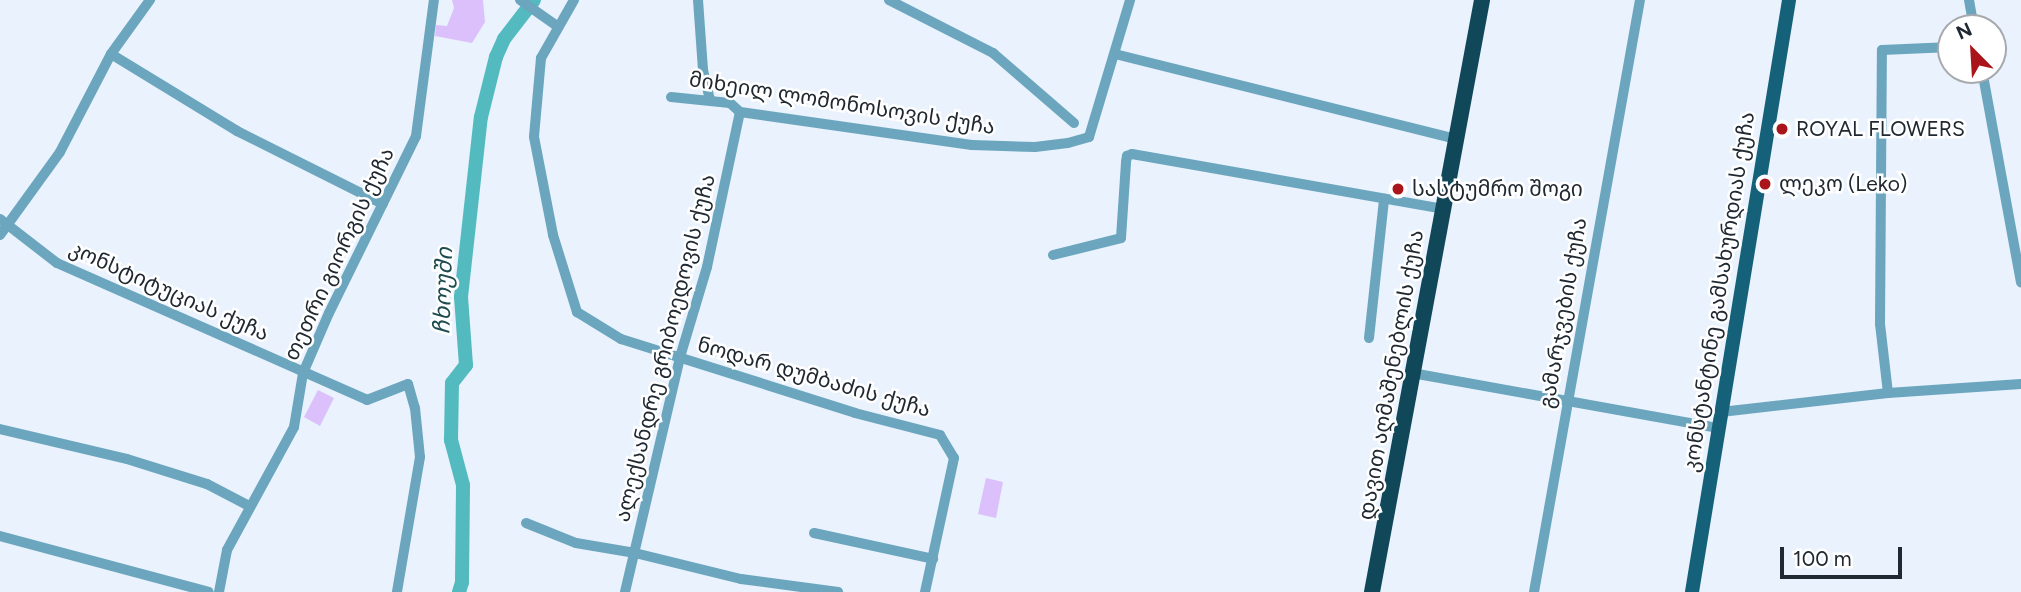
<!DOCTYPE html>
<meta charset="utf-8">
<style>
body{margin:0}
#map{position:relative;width:2021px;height:592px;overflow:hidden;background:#e9f2fd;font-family:Figtree,"Noto Sans Georgian",sans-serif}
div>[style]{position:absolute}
.green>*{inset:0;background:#dcc0fb}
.river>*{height:14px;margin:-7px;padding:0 7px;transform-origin:7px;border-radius:7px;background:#53bbbf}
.minor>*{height:10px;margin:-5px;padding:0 5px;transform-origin:5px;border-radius:5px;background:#6ba6be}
.major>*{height:14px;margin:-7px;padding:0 7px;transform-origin:7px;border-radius:7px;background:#156179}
.highway>*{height:16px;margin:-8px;padding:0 8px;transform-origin:8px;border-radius:8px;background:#104759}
.dots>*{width:19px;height:19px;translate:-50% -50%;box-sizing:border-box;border:4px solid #fff;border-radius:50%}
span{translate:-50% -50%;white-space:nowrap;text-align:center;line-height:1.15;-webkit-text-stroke:5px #fff;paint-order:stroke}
.street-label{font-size:21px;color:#202932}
.poi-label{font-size:21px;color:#202932}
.left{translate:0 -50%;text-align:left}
.water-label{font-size:23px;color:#1e4c4e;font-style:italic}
.north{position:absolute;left:1937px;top:14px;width:70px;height:70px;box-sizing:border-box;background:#fff;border:2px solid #a6a9ad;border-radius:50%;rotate:336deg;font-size:19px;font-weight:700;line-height:28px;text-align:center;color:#202932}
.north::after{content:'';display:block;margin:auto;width:24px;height:32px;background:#a9151a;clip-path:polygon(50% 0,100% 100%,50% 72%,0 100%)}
.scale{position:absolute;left:1780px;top:547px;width:122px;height:32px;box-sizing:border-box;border:4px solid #202932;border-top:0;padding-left:9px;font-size:21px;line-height:24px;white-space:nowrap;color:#202932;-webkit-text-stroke:5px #fff;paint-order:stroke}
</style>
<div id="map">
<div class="green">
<i style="clip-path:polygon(452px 0,483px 0,485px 22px,472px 43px,435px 36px,436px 25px,447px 26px,454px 8px)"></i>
<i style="clip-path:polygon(318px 390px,334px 398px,320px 426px,304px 417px)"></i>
<i style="clip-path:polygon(986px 478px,1003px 482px,996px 518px,978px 514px)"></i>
</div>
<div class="river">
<i style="left:459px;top:592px;width:10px;rotate:-73deg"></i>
<i style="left:462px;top:582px;width:97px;rotate:-89.4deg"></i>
<i style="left:463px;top:485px;width:47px;rotate:-104.9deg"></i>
<i style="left:451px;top:440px;width:57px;rotate:-89deg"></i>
<i style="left:452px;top:383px;width:23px;rotate:-52deg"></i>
<i style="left:466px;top:365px;width:68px;rotate:-94.2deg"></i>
<i style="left:461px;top:297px;width:181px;rotate:-83.7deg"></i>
<i style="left:481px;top:117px;width:62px;rotate:-76deg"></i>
<i style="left:496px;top:57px;width:20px;rotate:-66deg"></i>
<i style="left:504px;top:39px;width:49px;rotate:-52.4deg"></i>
</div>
<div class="minor">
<i style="left:520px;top:0;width:45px;rotate:35.1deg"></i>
<i style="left:574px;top:0;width:67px;rotate:119.6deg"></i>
<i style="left:541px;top:58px;width:79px;rotate:95.1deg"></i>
<i style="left:534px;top:137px;width:100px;rotate:79deg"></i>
<i style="left:553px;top:235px;width:81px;rotate:72.7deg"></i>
<i style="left:577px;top:312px;width:52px;rotate:31.5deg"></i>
<i style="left:621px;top:339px;width:245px;rotate:17.5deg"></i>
<i style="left:855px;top:413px;width:88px;rotate:14.5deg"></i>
<i style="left:940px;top:435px;width:27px;rotate:59deg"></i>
<i style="left:954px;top:458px;width:137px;rotate:102.2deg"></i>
<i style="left:698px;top:0;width:70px;rotate:85.9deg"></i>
<i style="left:703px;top:70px;width:31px;rotate:77deg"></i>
<i style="left:889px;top:0;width:117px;rotate:27deg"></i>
<i style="left:993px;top:53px;width:107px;rotate:40.8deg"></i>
<i style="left:1969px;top:0;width:28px;rotate:80deg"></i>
<i style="left:111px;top:54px;width:148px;rotate:31.4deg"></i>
<i style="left:237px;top:131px;width:163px;rotate:26.6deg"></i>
<i style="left:1115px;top:54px;width:350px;rotate:14deg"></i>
<i style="left:1982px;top:70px;width:216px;rotate:79.6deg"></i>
<i style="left:671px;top:97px;width:59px;rotate:5.8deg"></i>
<i style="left:730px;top:103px;width:13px;rotate:42deg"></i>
<i style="left:740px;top:112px;width:234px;rotate:8.1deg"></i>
<i style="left:972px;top:145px;width:63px;rotate:1.8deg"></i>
<i style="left:1035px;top:147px;width:33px;rotate:-7deg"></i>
<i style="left:1068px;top:143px;width:22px;rotate:-16deg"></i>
<i style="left:1089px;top:137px;width:143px;rotate:-73.3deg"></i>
<i style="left:0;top:219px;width:72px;rotate:37.7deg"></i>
<i style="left:57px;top:263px;width:339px;rotate:23.8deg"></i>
<i style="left:367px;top:400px;width:44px;rotate:-21.3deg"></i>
<i style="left:408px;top:384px;width:25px;rotate:74deg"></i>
<i style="left:415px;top:408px;width:49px;rotate:84.2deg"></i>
<i style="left:420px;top:457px;width:137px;rotate:99.7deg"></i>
<i style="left:0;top:235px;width:102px;rotate:-54.1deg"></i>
<i style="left:60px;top:152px;width:110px;rotate:-62.5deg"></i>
<i style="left:111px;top:54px;width:67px;rotate:-54.2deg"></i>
<i style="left:1053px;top:255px;width:70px;rotate:-14deg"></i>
<i style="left:1121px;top:238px;width:76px;rotate:-86.2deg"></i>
<i style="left:1126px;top:162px;width:6px;rotate:-81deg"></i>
<i style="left:1127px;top:156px;width:5px;rotate:-22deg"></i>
<i style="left:1132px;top:154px;width:316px;rotate:10deg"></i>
<i style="left:1369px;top:338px;width:140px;rotate:-83.8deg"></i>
<i style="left:1412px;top:373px;width:310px;rotate:10.2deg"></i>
<i style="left:1888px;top:393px;width:69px;rotate:-96.6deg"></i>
<i style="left:1880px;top:324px;width:274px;rotate:-89.6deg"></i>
<i style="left:1882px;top:50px;width:69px;rotate:-2.5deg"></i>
<i style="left:1721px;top:412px;width:168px;rotate:-6.5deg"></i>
<i style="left:1888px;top:393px;width:133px;rotate:-3.9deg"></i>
<i style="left:0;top:429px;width:130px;rotate:13.3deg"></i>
<i style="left:127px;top:459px;width:84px;rotate:17.4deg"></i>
<i style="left:207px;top:484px;width:47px;rotate:27.6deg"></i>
<i style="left:526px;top:523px;width:54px;rotate:21.8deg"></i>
<i style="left:576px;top:543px;width:60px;rotate:9.6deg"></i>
<i style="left:635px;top:553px;width:109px;rotate:13.8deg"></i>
<i style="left:741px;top:579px;width:98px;rotate:7.6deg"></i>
<i style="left:814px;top:533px;width:122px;rotate:12.3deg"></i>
<i style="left:0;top:536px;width:216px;rotate:15deg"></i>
<i style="left:219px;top:592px;width:43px;rotate:-79.2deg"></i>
<i style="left:227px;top:550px;width:140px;rotate:-61.4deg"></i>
<i style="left:294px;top:427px;width:55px;rotate:-80.5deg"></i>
<i style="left:303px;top:373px;width:65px;rotate:-66.6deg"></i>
<i style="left:329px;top:313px;width:197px;rotate:-63.8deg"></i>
<i style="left:416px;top:136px;width:137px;rotate:-82.5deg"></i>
<i style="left:625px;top:592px;width:241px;rotate:-76.8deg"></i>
<i style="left:680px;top:357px;width:94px;rotate:-73.3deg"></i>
<i style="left:707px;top:267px;width:158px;rotate:-78deg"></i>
<i style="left:1534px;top:592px;width:601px;rotate:-79.85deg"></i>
</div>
<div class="major">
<i style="left:1692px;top:592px;width:600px;rotate:-80.69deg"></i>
</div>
<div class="highway">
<i style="left:1372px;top:592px;width:602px;rotate:-79.47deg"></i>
</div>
<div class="dots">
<i style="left:1782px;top:129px;background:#a9151a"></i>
<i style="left:1765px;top:184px;background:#a9151a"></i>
<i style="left:1398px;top:189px;background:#a9151a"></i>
</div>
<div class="street-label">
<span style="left:842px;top:103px;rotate:9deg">მიხეილ ლომონოსოვის ქუჩა</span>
<span style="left:339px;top:254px;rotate:-65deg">თეთრი გიორგის ქუჩა</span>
<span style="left:169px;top:291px;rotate:24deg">კონსტიტუციას ქუჩა</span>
<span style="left:1719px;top:292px;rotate:-81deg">კონსტანტინე გამსახურდიას ქუჩა</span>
<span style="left:1563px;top:313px;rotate:-80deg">გამარჯვების ქუჩა</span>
<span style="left:665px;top:348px;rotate:-76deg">ალექსანდრე გრიბოედოვის ქუჩა</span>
<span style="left:1391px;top:375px;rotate:-80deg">დავით აღმაშენებლის ქუჩა</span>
<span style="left:814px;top:377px;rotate:16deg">ნოდარ დუმბაძის ქუჩა</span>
</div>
<div class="poi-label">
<span class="left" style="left:1796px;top:129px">ROYAL FLOWERS</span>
<span class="left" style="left:1779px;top:184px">ლეკო (Leko)</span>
<span class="left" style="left:1412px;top:189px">სასტუმრო შოგი</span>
</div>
<div class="water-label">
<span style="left:443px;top:291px;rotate:-88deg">ჩხოუში</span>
</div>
<div class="north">N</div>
<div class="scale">100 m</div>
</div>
